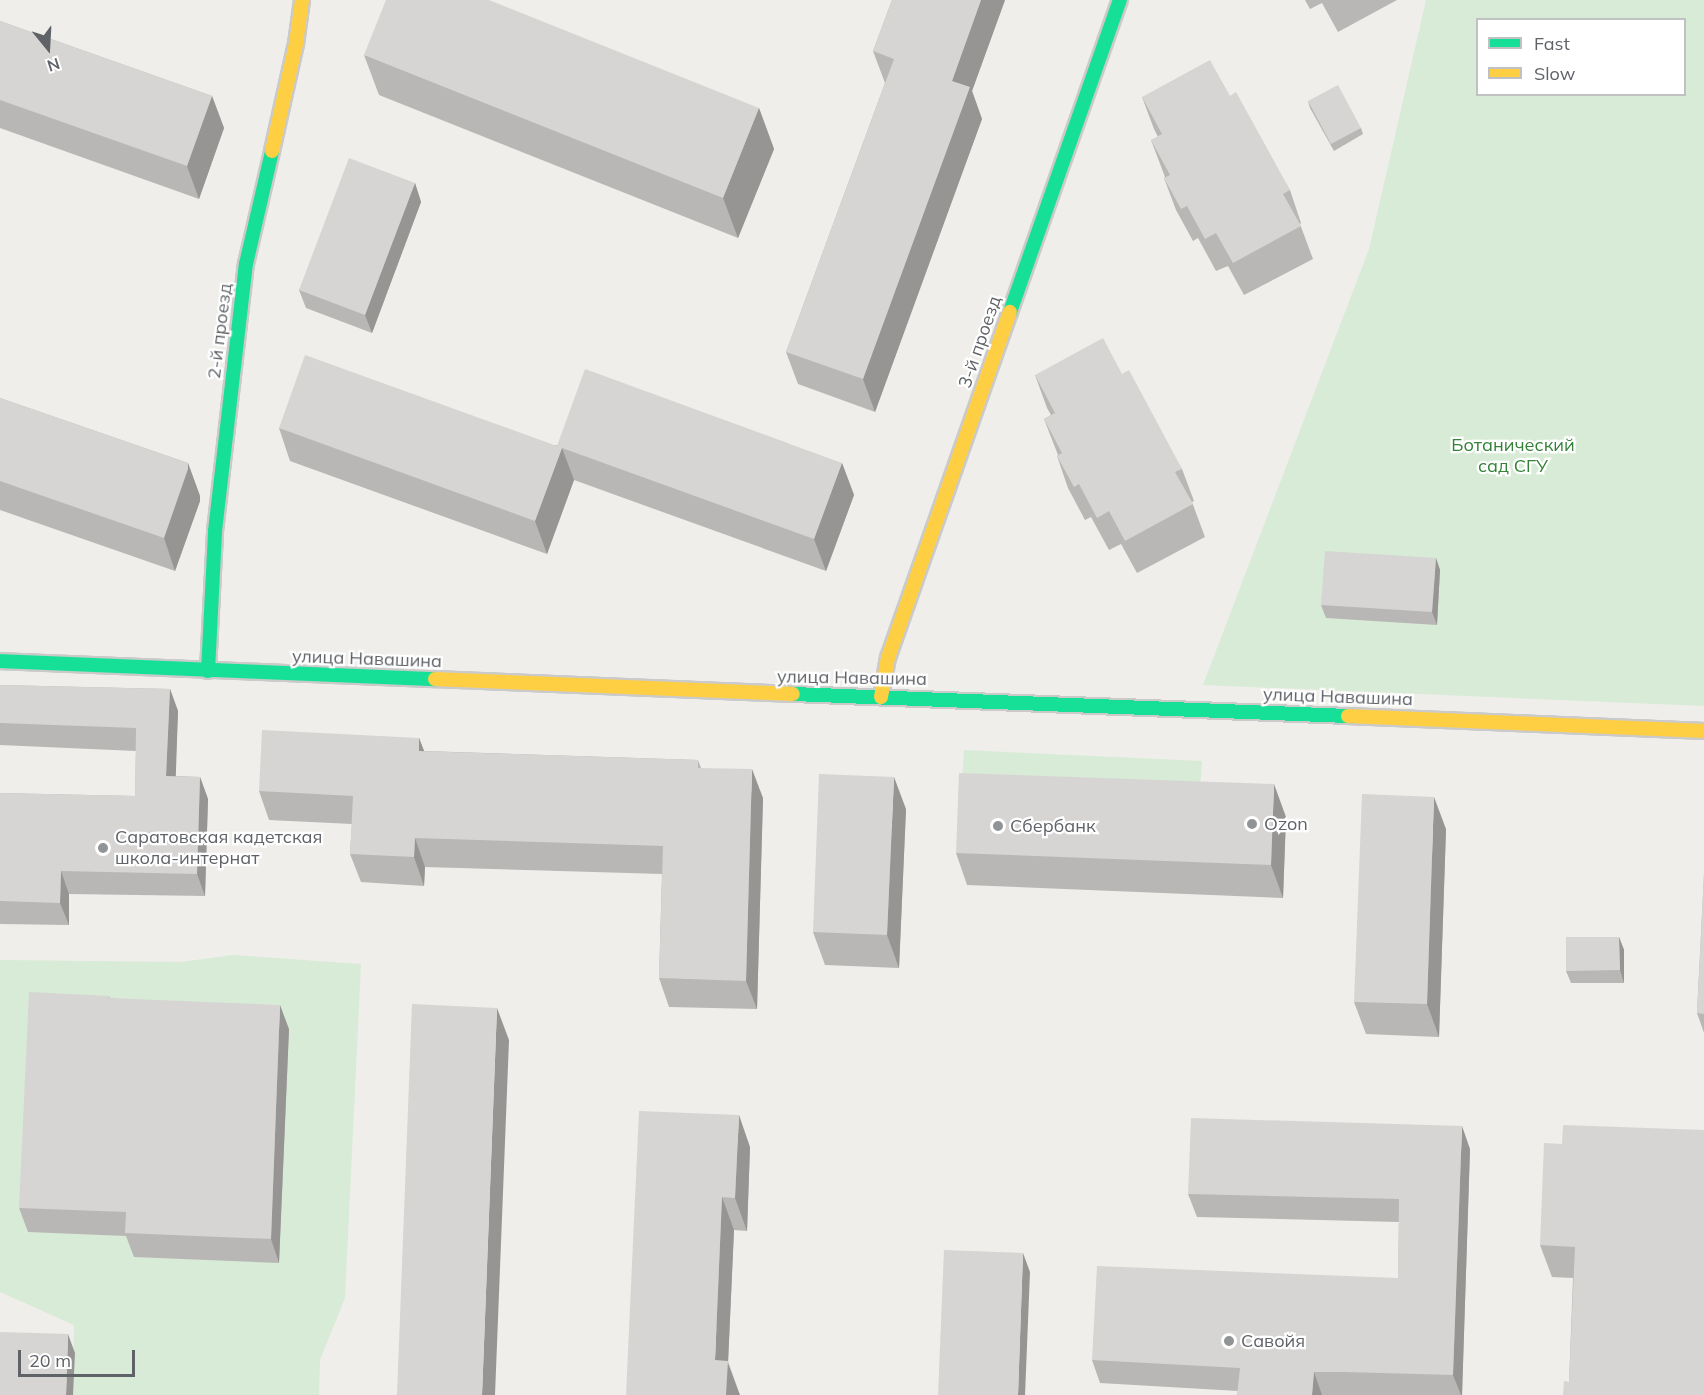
<!DOCTYPE html>
<meta charset="utf-8">
<style>
body{margin:0}
#map{position:relative;width:1704px;height:1395px;overflow:hidden;background:#efeeea;font-family:Mulish,sans-serif}
div>[style]{position:absolute}
.green>*{inset:0;background:#d8ebd6}
.roads{filter:drop-shadow(2px 0 #cacacb) drop-shadow(-2px 0 #cacacb) drop-shadow(0 2px #cacacb) drop-shadow(0 -2px #cacacb)}
.fast>*{height:14px;margin:-7px;padding:0 7px;transform-origin:7px;border-radius:7px;background:#16e098}
.slow>*{height:14px;margin:-7px;padding:0 7px;transform-origin:7px;border-radius:7px;background:#ffcf43}
.wall>*{inset:0;background:#b8b7b5}
.shaded-wall>*{inset:0;background:#969594}
.building>*{inset:0;background:#d6d5d3}
.dots>*{width:16px;height:16px;translate:-50% -50%;box-sizing:border-box;border:3px solid #fff;border-radius:50%}
span{translate:-50% -50%;white-space:nowrap;text-align:center;line-height:1.15;-webkit-text-stroke:4.5px #fff;paint-order:stroke}
.street-label{font-size:18px;color:#5f6368}
.park-label{font-size:18px;color:#348238}
.poi-label{font-size:18px;color:#5f6368}
.left{translate:0 -50%;text-align:left}
.legend{position:absolute;left:1476px;top:18px;width:210px;height:78px;box-sizing:border-box;background:#fff;border:2px solid #bfc1c3;margin:0;padding:8px 10px;list-style:none;font-size:18px;color:#5f6368}
.legend li{display:flex;align-items:center;gap:12px;height:30px}
.legend b{width:30px;border:2px solid #bfc1c3}
.north{position:absolute;left:18px;top:18px;width:60px;height:60px;-webkit-text-stroke:4px #fff;paint-order:stroke;rotate:162deg;font-size:16px;font-weight:700;line-height:24px;text-align:center;color:#5f6368}
.north::after{content:'';display:block;margin:auto;width:21px;height:27px;background:#5f6368;clip-path:polygon(50% 0,100% 100%,50% 72%,0 100%)}
.scale{position:absolute;left:18px;top:1350px;width:117px;height:27px;box-sizing:border-box;border:3px solid #5f6368;border-top:0;padding-left:8px;font-size:18px;line-height:21px;white-space:nowrap;color:#5f6368;-webkit-text-stroke:4px #fff;paint-order:stroke}
</style>
<div id="map">
<div class="green">
<i style="clip-path:polygon(evenodd,1426px 0,1704px 0,1704px 706px,1203px 685px,1369px 249px,1426px 0,1478px 20px,1684px 20px,1684px 94px,1478px 94px,1478px 20px)"></i>
<i style="clip-path:polygon(964px 750px,1202px 761px,1200px 790px,962px 780px)"></i>
<i style="clip-path:polygon(233px 955px,361px 964px,345px 1298px,320px 1360px,319px 1395px,73px 1395px,74px 1325px,0 1292px,0 960px,181px 962px)"></i>
</div>
<div class="roads">
<div class="fast">
<i style="left:1010px;top:312px;width:331px;rotate:-70.6deg"></i>
<i style="left:0;top:661px;width:435px;rotate:2.4deg"></i>
<i style="left:208px;top:671px;width:140px;rotate:-87.1deg"></i>
<i style="left:215px;top:531px;width:269px;rotate:-83.4deg"></i>
<i style="left:246px;top:264px;width:116px;rotate:-77deg"></i>
<i style="left:793px;top:694px;width:555px;rotate:2.27deg"></i>
</div>
<div class="slow">
<i style="left:272px;top:151px;width:110px;rotate:-77.4deg"></i>
<i style="left:296px;top:44px;width:44px;rotate:-82.2deg"></i>
<i style="left:435px;top:679px;width:358px;rotate:2.4deg"></i>
<i style="left:881px;top:697px;width:40px;rotate:-80deg"></i>
<i style="left:888px;top:658px;width:367px;rotate:-70.6deg"></i>
<i style="left:1348px;top:716px;width:356px;rotate:2.4deg"></i>
</div>
</div>
<div class="wall">
<i style="clip-path:polygon(892px 0,1005px 0,972px 91px,982px 119px,875px 412px,798px 384px,786px 352px,885px 83px,873px 51px)"></i>
<i style="clip-path:polygon(1305px 0,1397px 0,1338px 32px,1322px 3px,1310px 9px)"></i>
<i style="clip-path:polygon(0 21px,212px 96px,224px 128px,199px 199px,0 128px)"></i>
<i style="clip-path:polygon(364px 55px,759px 108px,774px 149px,738px 238px,379px 95px)"></i>
<i style="clip-path:polygon(1230px 96px,1290px 190px,1301px 223px,1300px 224px,1313px 259px,1244px 295px,1228px 266px,1216px 271px,1198px 238px,1193px 241px,1176px 210px,1164px 178px,1165px 177px,1151px 140px,1158px 137px,1154px 129px,1142px 97px)"></i>
<i style="clip-path:polygon(1308px 101px,1361px 128px,1363px 134px,1334px 151px,1310px 108px)"></i>
<i style="clip-path:polygon(415px 183px,421px 202px,372px 333px,306px 308px,299px 290px)"></i>
<i style="clip-path:polygon(1122px 374px,1182px 469px,1194px 501px,1192px 502px,1205px 537px,1137px 573px,1121px 544px,1109px 550px,1091px 517px,1085px 520px,1068px 488px,1057px 456px,1058px 455px,1044px 419px,1051px 415px,1047px 408px,1035px 375px)"></i>
<i style="clip-path:polygon(0 398px,188px 463px,200px 496px,200px 501px,175px 571px,0 510px)"></i>
<i style="clip-path:polygon(279px 428px,842px 463px,854px 495px,826px 571px,574px 480px,547px 554px,290px 461px)"></i>
<i style="clip-path:polygon(1436px 558px,1440px 570px,1437px 625px,1326px 618px,1321px 605px)"></i>
<i style="clip-path:polygon(0 685px,170px 689px,178px 711px,175px 776px,200px 777px,208px 799px,205px 896px,69px 894px,69px 925px,0 924px,0 793px,135px 796px,136px 751px,0 745px)"></i>
<i style="clip-path:polygon(419px 738px,424px 751px,698px 760px,701px 768px,763px 798px,757px 1009px,669px 1007px,659px 978px,662px 874px,425px 867px,424px 886px,361px 882px,350px 854px,352px 824px,269px 820px,259px 791px)"></i>
<i style="clip-path:polygon(906px 809px,899px 968px,825px 965px,813px 932px)"></i>
<i style="clip-path:polygon(1286px 817px,1283px 898px,967px 885px,956px 853px)"></i>
<i style="clip-path:polygon(1446px 829px,1439px 1037px,1366px 1034px,1354px 1002px)"></i>
<i style="clip-path:polygon(1704px 874px,1704px 1033px,1697px 1013px)"></i>
<i style="clip-path:polygon(1619px 937px,1624px 950px,1624px 983px,1571px 983px,1566px 971px)"></i>
<i style="clip-path:polygon(109px 996px,110px 998px,289px 1029px,279px 1263px,134px 1257px,126px 1236px,28px 1232px,19px 1208px)"></i>
<i style="clip-path:polygon(639px 1111px,750px 1147px,747px 1231px,734px 1230px,728px 1363px,740px 1395px)"></i>
<i style="clip-path:polygon(1704px 1130px,1569px 1382px,1573px 1278px,1552px 1277px,1540px 1245px,1562px 1144px)"></i>
<i style="clip-path:polygon(1470px 1149px,1462px 1395px,1237px 1395px,1238px 1391px,1100px 1383px,1092px 1360px,1398px 1278px,1399px 1222px,1197px 1217px,1188px 1194px)"></i>
</div>
<div class="shaded-wall">
<i style="clip-path:polygon(981px 0,1005px 0,972px 91px,982px 119px,875px 412px,863px 379px,952px 81px)"></i>
<i style="clip-path:polygon(212px 96px,224px 128px,199px 199px,187px 166px)"></i>
<i style="clip-path:polygon(759px 108px,774px 149px,738px 238px,723px 198px)"></i>
<i style="clip-path:polygon(415px 183px,421px 202px,372px 333px,365px 315px)"></i>
<i style="clip-path:polygon(562px 448px,574px 480px,547px 554px,535px 521px)"></i>
<i style="clip-path:polygon(188px 463px,200px 496px,200px 501px,175px 571px,164px 538px)"></i>
<i style="clip-path:polygon(842px 463px,854px 495px,826px 571px,814px 539px)"></i>
<i style="clip-path:polygon(1436px 558px,1440px 570px,1437px 625px,1432px 612px)"></i>
<i style="clip-path:polygon(170px 689px,178px 711px,175px 799px,166px 776px)"></i>
<i style="clip-path:polygon(419px 738px,430px 766px,419px 751px)"></i>
<i style="clip-path:polygon(752px 769px,763px 798px,757px 1009px,746px 981px)"></i>
<i style="clip-path:polygon(200px 777px,208px 799px,205px 896px,197px 874px)"></i>
<i style="clip-path:polygon(894px 777px,906px 809px,899px 968px,887px 935px)"></i>
<i style="clip-path:polygon(1274px 784px,1286px 817px,1283px 898px,1271px 865px)"></i>
<i style="clip-path:polygon(1434px 797px,1446px 829px,1439px 1037px,1427px 1004px)"></i>
<i style="clip-path:polygon(415px 838px,425px 867px,424px 886px,414px 857px)"></i>
<i style="clip-path:polygon(61px 871px,69px 894px,69px 925px,60px 903px)"></i>
<i style="clip-path:polygon(1619px 937px,1624px 950px,1624px 983px,1620px 970px)"></i>
<i style="clip-path:polygon(280px 1005px,289px 1029px,279px 1263px,271px 1239px)"></i>
<i style="clip-path:polygon(497px 1008px,509px 1040px,495px 1395px,482px 1395px)"></i>
<i style="clip-path:polygon(739px 1115px,750px 1147px,747px 1231px,735px 1198px)"></i>
<i style="clip-path:polygon(1462px 1126px,1470px 1149px,1462px 1395px,1461px 1395px,1453px 1375px)"></i>
<i style="clip-path:polygon(722px 1197px,734px 1230px,728px 1363px,740px 1395px,726px 1395px,715px 1360px)"></i>
<i style="clip-path:polygon(1023px 1253px,1030px 1272px,1025px 1395px,1018px 1395px)"></i>
<i style="clip-path:polygon(68px 1334px,75px 1353px,73px 1395px,66px 1395px)"></i>
<i style="clip-path:polygon(1314px 1372px,1322px 1395px,1312px 1395px)"></i>
</div>
<div class="building">
<i style="clip-path:polygon(386px 0,489px 0,759px 108px,723px 198px,364px 55px)"></i>
<i style="clip-path:polygon(892px 0,981px 0,952px 81px,970px 87px,863px 379px,786px 352px,894px 59px,873px 51px)"></i>
<i style="clip-path:polygon(0 21px,212px 96px,187px 166px,0 100px)"></i>
<i style="clip-path:polygon(1210px 60px,1230px 96px,1236px 92px,1290px 190px,1283px 194px,1301px 226px,1233px 263px,1216px 233px,1205px 239px,1187px 206px,1181px 209px,1164px 178px,1170px 175px,1151px 140px,1162px 134px,1142px 97px)"></i>
<i style="clip-path:polygon(1338px 85px,1361px 128px,1331px 144px,1308px 101px)"></i>
<i style="clip-path:polygon(349px 158px,415px 183px,365px 315px,299px 290px)"></i>
<i style="clip-path:polygon(1103px 338px,1122px 374px,1129px 370px,1182px 469px,1175px 472px,1193px 504px,1125px 541px,1109px 511px,1097px 518px,1079px 484px,1074px 487px,1057px 456px,1062px 453px,1044px 419px,1055px 413px,1035px 375px)"></i>
<i style="clip-path:polygon(305px 355px,557px 446px,585px 369px,842px 463px,814px 539px,562px 448px,535px 521px,279px 428px)"></i>
<i style="clip-path:polygon(0 398px,188px 463px,188px 469px,164px 538px,0 481px)"></i>
<i style="clip-path:polygon(1325px 551px,1436px 558px,1432px 612px,1321px 605px)"></i>
<i style="clip-path:polygon(0 685px,170px 689px,166px 776px,200px 777px,197px 874px,61px 871px,60px 903px,0 901px,0 793px,135px 796px,136px 728px,0 723px)"></i>
<i style="clip-path:polygon(262px 730px,419px 738px,419px 751px,698px 760px,698px 768px,752px 769px,746px 981px,659px 978px,663px 846px,415px 838px,414px 857px,350px 854px,353px 796px,259px 791px)"></i>
<i style="clip-path:polygon(959px 773px,1274px 784px,1271px 865px,956px 853px)"></i>
<i style="clip-path:polygon(819px 774px,894px 777px,887px 935px,813px 932px)"></i>
<i style="clip-path:polygon(1362px 794px,1434px 797px,1427px 1004px,1354px 1002px)"></i>
<i style="clip-path:polygon(1704px 874px,1704px 1014px,1697px 1013px)"></i>
<i style="clip-path:polygon(1566px 937px,1619px 937px,1620px 970px,1566px 971px)"></i>
<i style="clip-path:polygon(29px 992px,109px 996px,109px 998px,280px 1005px,271px 1239px,125px 1233px,126px 1212px,19px 1208px)"></i>
<i style="clip-path:polygon(412px 1004px,497px 1008px,482px 1395px,397px 1395px)"></i>
<i style="clip-path:polygon(639px 1111px,739px 1115px,735px 1198px,722px 1197px,715px 1360px,728px 1361px,726px 1395px,626px 1395px)"></i>
<i style="clip-path:polygon(1191px 1118px,1462px 1126px,1453px 1375px,1345px 1372px,1314px 1372px,1312px 1395px,1237px 1395px,1240px 1368px,1092px 1360px,1097px 1266px,1398px 1278px,1399px 1199px,1188px 1194px)"></i>
<i style="clip-path:polygon(1563px 1125px,1704px 1130px,1704px 1395px,1563px 1395px,1564px 1381px,1569px 1382px,1575px 1247px,1540px 1245px,1544px 1143px,1562px 1144px)"></i>
<i style="clip-path:polygon(944px 1250px,1023px 1253px,1018px 1395px,938px 1395px)"></i>
<i style="clip-path:polygon(0 1332px,68px 1334px,66px 1395px,0 1395px)"></i>
</div>
<div class="dots">
<i style="left:1252px;top:824px;background:#919496"></i>
<i style="left:998px;top:826px;background:#919496"></i>
<i style="left:103px;top:848px;background:#919496"></i>
<i style="left:1229px;top:1341px;background:#919496"></i>
</div>
<div class="street-label">
<span style="left:220px;top:331px;rotate:-83deg">2-й проезд</span>
<span style="left:980px;top:342px;rotate:-71deg">3-й проезд</span>
<span style="left:367px;top:659px;rotate:2deg">улица Навашина</span>
<span style="left:852px;top:678px;rotate:1deg">улица Навашина</span>
<span style="left:1338px;top:697px;rotate:2deg">улица Навашина</span>
</div>
<div class="park-label">
<span style="left:1513px;top:456px">Ботанический<br>сад СГУ</span>
</div>
<div class="poi-label">
<span class="left" style="left:1264px;top:824px">Ozon</span>
<span class="left" style="left:1010px;top:826px">Сбербанк</span>
<span class="left" style="left:115px;top:848px">Саратовская кадетская<br>школа-интернат</span>
<span class="left" style="left:1241px;top:1341px">Савойя</span>
</div>
<ul class="legend">
<li><b style="height:8px;background:#16e098"></b>Fast</li>
<li><b style="height:8px;background:#ffcf43"></b>Slow</li>
</ul>
<div class="north">N</div>
<div class="scale">20 m</div>
</div>
